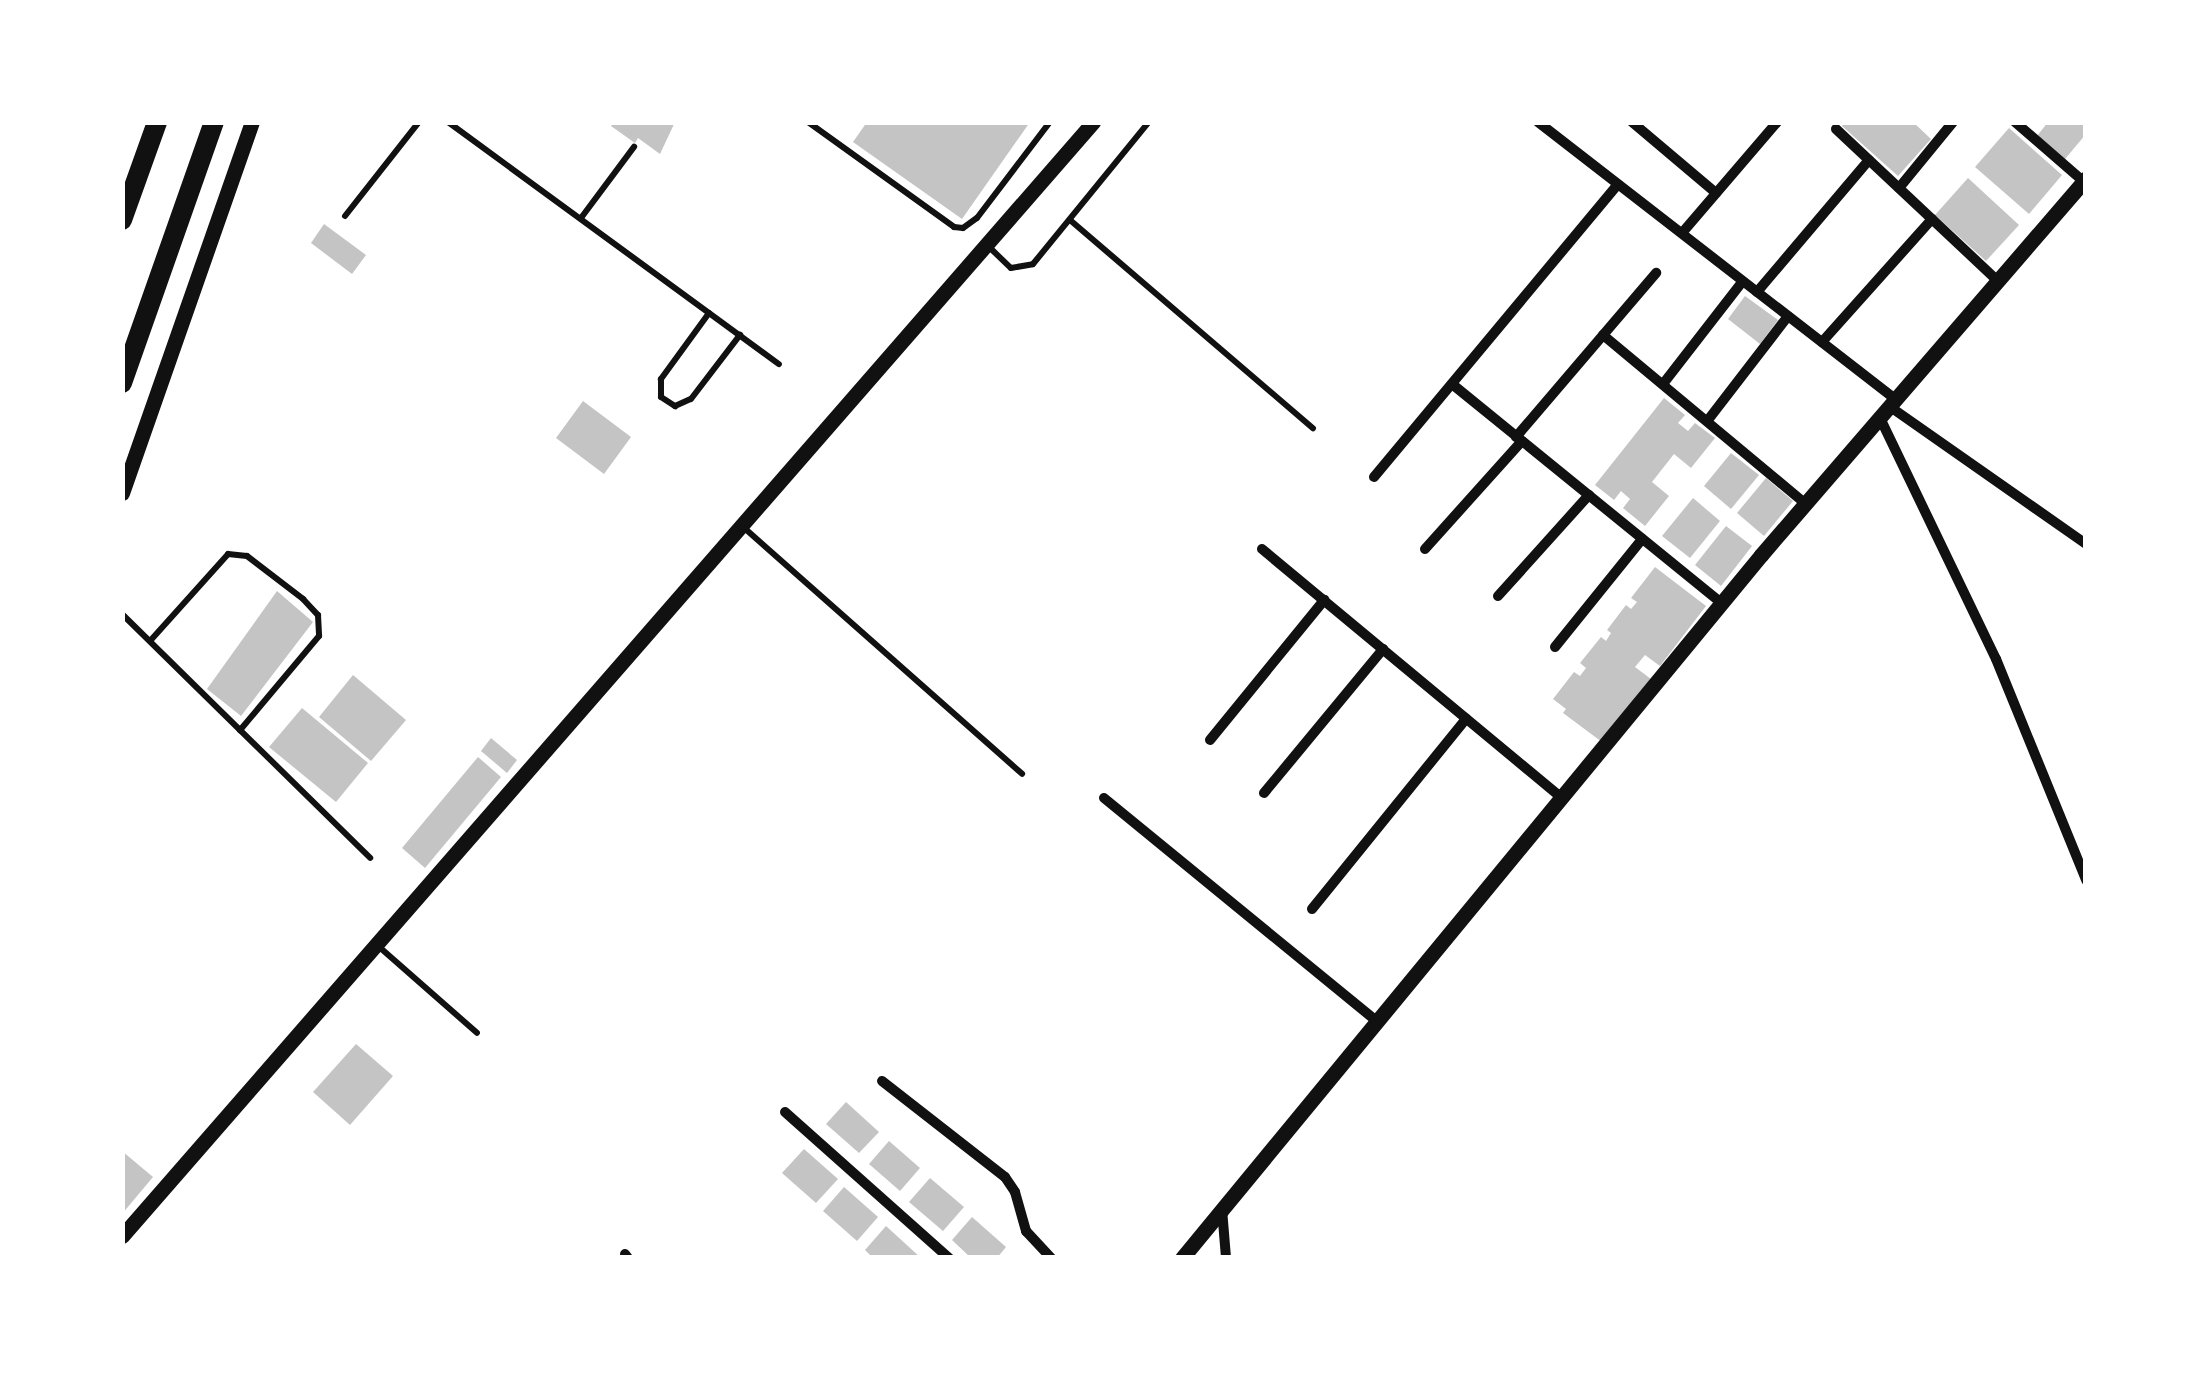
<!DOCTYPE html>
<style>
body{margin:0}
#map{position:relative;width:2208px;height:1380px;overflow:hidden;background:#fff;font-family:"Titillium Web",sans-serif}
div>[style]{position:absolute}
.building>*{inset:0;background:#c4c4c4}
.service>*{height:6px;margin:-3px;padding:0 3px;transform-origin:3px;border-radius:3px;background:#111}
.minor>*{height:10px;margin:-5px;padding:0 5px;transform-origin:5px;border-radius:5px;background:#111}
.tertiary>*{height:15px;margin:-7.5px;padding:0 7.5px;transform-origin:7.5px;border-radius:7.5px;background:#111}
.trunk>*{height:20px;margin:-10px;padding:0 10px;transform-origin:10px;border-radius:10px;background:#111}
span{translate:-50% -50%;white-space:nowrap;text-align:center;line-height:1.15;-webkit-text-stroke:9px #fff;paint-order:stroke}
.frame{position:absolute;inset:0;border:125px solid #fff;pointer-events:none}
</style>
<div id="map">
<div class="building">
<i style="clip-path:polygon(613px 122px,675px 122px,660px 154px,638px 138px,635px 143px,611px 126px)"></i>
<i style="clip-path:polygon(867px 122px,1030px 122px,962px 219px,853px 142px)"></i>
<i style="clip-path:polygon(1845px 122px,1913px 122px,1931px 139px,1898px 176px,1842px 126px)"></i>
<i style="clip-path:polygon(2048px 122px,2086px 122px,2086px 134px,2065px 159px,2037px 136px)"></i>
<i style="clip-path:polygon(2009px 128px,2062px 175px,2029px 214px,1975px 167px)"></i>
<i style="clip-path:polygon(1968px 178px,2019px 225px,1986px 261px,1935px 215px)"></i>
<i style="clip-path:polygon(324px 224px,366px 255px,352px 274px,311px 243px)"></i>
<i style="clip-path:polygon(1745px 296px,1778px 320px,1760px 344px,1728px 319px)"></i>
<i style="clip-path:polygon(1664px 398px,1685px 415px,1678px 423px,1688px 431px,1695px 423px,1715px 438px,1691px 468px,1674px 454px,1652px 482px,1669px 496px,1645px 526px,1623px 508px,1630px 499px,1621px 491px,1614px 500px,1595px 485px)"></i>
<i style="clip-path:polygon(583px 401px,631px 437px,604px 474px,556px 438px)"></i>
<i style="clip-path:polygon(1731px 453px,1759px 475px,1731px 509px,1704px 486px)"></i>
<i style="clip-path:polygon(1766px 478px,1793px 501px,1764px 536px,1737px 513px)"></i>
<i style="clip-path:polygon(1693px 498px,1720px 521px,1690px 558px,1662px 536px)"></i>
<i style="clip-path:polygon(1726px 526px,1752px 546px,1721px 586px,1695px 565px)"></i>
<i style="clip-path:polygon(1655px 567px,1706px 606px,1660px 666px,1645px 655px,1635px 667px,1651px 679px,1602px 742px,1563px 713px,1566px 709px,1553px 699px,1574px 672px,1580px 676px,1586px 668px,1580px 663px,1601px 637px,1606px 641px,1611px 633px,1607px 630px,1626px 605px,1631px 609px,1637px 602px,1631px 598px)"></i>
<i style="clip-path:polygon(277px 591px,313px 622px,241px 716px,207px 689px)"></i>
<i style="clip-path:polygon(353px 675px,406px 720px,371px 761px,319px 717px)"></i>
<i style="clip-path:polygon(302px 708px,368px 763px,336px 802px,269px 747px)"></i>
<i style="clip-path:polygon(491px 738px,517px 760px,507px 773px,481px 751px)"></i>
<i style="clip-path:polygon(478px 757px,501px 777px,425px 868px,402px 848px)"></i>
<i style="clip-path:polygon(356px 1044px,393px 1076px,350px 1125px,313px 1092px)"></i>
<i style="clip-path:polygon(846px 1102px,879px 1132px,859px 1153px,826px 1124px)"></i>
<i style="clip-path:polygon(889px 1141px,920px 1168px,900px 1191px,869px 1164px)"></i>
<i style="clip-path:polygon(804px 1149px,838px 1179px,816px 1203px,782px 1173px)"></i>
<i style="clip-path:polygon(122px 1151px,153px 1177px,122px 1214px)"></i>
<i style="clip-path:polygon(930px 1178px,964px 1207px,943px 1231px,909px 1202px)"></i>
<i style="clip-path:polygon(844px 1187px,878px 1217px,857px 1241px,823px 1211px)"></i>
<i style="clip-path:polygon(972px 1217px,1006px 1247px,997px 1258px,971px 1258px,952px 1240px)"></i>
<i style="clip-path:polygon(886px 1226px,921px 1258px,873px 1258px,865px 1250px)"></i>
</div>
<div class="service">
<i style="left:448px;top:122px;width:410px;rotate:36.2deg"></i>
<i style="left:808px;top:122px;width:180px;rotate:35.7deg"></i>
<i style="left:954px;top:227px;width:9px;rotate:6deg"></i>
<i style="left:963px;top:228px;width:17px;rotate:-36deg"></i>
<i style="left:977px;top:218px;width:121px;rotate:-52.8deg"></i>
<i style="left:345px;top:216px;width:120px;rotate:-51.8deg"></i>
<i style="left:581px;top:218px;width:89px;rotate:-53.3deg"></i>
<i style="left:1070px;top:220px;width:320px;rotate:40.6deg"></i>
<i style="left:987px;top:245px;width:33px;rotate:44deg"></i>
<i style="left:1011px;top:268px;width:22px;rotate:-10deg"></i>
<i style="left:1033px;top:264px;width:183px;rotate:-50.8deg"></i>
<i style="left:709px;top:313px;width:82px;rotate:126deg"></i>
<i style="left:661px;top:379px;width:18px;rotate:90deg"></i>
<i style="left:661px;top:397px;width:17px;rotate:33deg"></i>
<i style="left:675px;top:406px;width:17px;rotate:-24deg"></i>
<i style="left:691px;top:399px;width:81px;rotate:-52.6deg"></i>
<i style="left:742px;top:526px;width:374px;rotate:41.5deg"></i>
<i style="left:122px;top:614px;width:348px;rotate:44.5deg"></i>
<i style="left:150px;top:641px;width:117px;rotate:-48.1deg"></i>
<i style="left:228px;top:554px;width:19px;rotate:6deg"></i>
<i style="left:247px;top:556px;width:71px;rotate:37.5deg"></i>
<i style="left:303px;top:599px;width:22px;rotate:47deg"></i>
<i style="left:318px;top:615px;width:21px;rotate:87deg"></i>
<i style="left:319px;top:636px;width:123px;rotate:130deg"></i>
<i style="left:377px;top:945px;width:133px;rotate:41.3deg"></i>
</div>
<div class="minor">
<i style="left:1538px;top:122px;width:452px;rotate:37.8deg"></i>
<i style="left:1632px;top:122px;width:110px;rotate:40.2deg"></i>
<i style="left:2015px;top:122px;width:90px;rotate:40.9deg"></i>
<i style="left:1836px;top:129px;width:221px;rotate:43.2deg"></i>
<i style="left:1899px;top:188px;width:85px;rotate:-50.7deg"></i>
<i style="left:1682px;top:233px;width:146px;rotate:-49.4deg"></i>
<i style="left:1757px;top:292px;width:173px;rotate:-49.7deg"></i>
<i style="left:1603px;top:335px;width:264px;rotate:39.8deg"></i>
<i style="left:1822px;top:342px;width:165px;rotate:-48.2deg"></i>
<i style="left:1452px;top:384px;width:347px;rotate:39.1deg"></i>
<i style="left:1663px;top:384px;width:130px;rotate:-52.2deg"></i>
<i style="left:1889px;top:406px;width:241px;rotate:35deg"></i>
<i style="left:1880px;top:418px;width:267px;rotate:64.3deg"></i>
<i style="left:1996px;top:659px;width:239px;rotate:67.8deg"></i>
<i style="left:1708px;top:420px;width:131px;rotate:-52.4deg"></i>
<i style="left:1516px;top:437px;width:216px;rotate:-49.5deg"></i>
<i style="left:1374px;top:477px;width:381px;rotate:-50.2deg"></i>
<i style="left:1262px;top:549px;width:388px;rotate:39.7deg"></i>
<i style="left:1425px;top:549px;width:145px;rotate:-48.1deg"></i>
<i style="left:1498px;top:596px;width:136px;rotate:-48deg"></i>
<i style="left:1555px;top:647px;width:139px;rotate:-51.1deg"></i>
<i style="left:1210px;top:740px;width:181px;rotate:-50.8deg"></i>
<i style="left:1264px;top:793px;width:187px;rotate:-50.4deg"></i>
<i style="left:1104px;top:798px;width:352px;rotate:39.3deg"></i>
<i style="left:1312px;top:909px;width:245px;rotate:-51deg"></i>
<i style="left:882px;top:1081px;width:156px;rotate:38deg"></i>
<i style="left:1005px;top:1177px;width:18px;rotate:56deg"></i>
<i style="left:1015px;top:1192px;width:41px;rotate:74.2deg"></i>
<i style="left:1026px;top:1231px;width:37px;rotate:47deg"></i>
<i style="left:785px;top:1112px;width:220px;rotate:41.7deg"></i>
<i style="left:1222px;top:1209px;width:49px;rotate:85.3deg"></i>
<i style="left:625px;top:1254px;width:5px;rotate:53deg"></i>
</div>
<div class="tertiary">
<i style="left:122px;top:493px;width:393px;rotate:-70.7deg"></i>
<i style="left:122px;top:1236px;width:1478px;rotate:-48.92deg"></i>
<i style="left:1182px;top:1258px;width:911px;rotate:-50.52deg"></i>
<i style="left:1761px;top:555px;width:498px;rotate:-49.2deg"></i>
</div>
<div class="trunk">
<i style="left:122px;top:220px;width:104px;rotate:-70.3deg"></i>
<i style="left:122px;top:383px;width:277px;rotate:-70.6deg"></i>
</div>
<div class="frame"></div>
</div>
